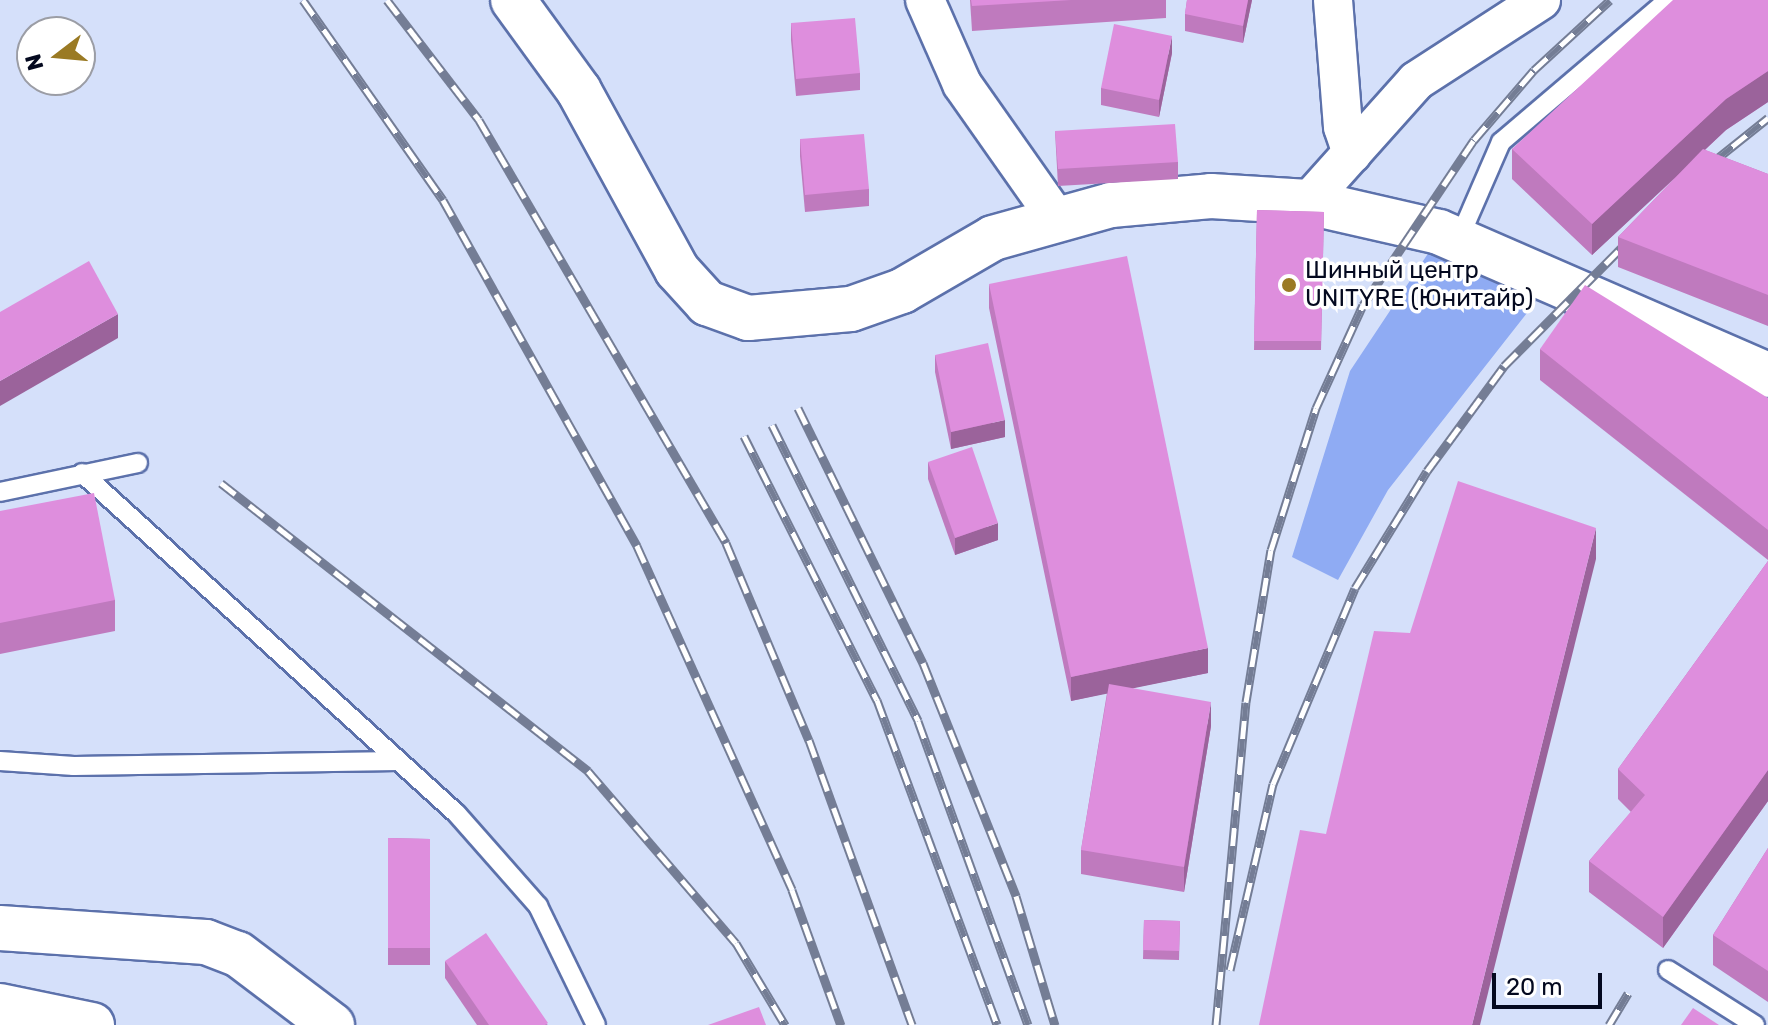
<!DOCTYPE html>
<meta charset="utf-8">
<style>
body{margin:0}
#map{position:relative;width:1768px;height:1025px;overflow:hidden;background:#d5e0fa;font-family:Rubik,sans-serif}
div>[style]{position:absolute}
.green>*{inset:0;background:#8fabf3}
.roads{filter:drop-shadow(2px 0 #5c71ab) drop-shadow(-2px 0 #5c71ab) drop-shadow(0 2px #5c71ab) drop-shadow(0 -2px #5c71ab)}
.service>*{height:18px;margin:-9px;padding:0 9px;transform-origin:9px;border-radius:9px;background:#fff}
.minor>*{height:38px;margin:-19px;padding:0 19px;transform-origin:19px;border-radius:19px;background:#fff}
.tertiary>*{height:44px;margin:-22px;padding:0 22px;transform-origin:22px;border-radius:22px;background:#fff}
.primary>*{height:44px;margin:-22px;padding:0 22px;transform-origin:22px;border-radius:22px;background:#fff}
.rail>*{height:9px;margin-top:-4.5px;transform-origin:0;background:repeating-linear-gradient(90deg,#fff 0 18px,#747d95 0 36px);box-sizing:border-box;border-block:2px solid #747d95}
.wall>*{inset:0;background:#bf7abe}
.shaded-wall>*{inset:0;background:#9b639b}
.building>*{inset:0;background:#de8edd}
.dots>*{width:22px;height:22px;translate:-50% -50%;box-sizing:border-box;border:4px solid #fff;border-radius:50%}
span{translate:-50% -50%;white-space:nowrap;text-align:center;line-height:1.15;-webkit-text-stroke:7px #fff;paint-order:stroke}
.poi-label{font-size:24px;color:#04091f}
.left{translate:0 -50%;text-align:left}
.north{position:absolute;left:16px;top:16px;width:80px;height:80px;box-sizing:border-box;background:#fff;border:2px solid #9b9da5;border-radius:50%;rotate:254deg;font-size:22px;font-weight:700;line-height:32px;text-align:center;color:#04091f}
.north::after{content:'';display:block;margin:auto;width:28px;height:36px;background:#9a7a24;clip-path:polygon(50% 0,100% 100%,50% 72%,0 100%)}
.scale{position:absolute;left:1492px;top:973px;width:110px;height:36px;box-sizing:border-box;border:4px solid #04091f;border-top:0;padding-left:10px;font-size:24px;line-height:28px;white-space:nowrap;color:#04091f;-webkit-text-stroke:6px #fff;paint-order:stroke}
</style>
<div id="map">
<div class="green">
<i style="clip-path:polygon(1429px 252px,1538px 299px,1388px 490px,1338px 580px,1292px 557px,1350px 371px)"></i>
</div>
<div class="roads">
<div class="service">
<i style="left:1458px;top:241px;width:108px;rotate:-66.5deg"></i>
<i style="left:1501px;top:142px;width:219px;rotate:-40.4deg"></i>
<i style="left:82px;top:473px;width:507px;rotate:42.28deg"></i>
<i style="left:457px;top:814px;width:123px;rotate:48.6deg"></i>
<i style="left:538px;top:906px;width:132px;rotate:64deg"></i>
<i style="left:0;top:492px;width:141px;rotate:-11.9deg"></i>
<i style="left:0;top:761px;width:74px;rotate:3.9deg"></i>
<i style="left:74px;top:766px;width:324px;rotate:-0.9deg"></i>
<i style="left:1668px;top:970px;width:103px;rotate:32.3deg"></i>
</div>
<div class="minor">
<i style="left:925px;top:0;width:92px;rotate:66.2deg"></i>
<i style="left:962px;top:84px;width:165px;rotate:54.9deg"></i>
<i style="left:1333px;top:0;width:127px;rotate:85.5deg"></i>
<i style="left:1343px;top:127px;width:28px;rotate:71deg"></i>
<i style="left:1308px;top:202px;width:162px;rotate:-48.2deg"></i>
<i style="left:1416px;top:81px;width:149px;rotate:-32.9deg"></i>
</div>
<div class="tertiary">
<i style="left:513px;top:0;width:112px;rotate:54deg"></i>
<i style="left:579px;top:91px;width:204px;rotate:61.3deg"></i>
<i style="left:677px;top:270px;width:45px;rotate:47.7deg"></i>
<i style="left:707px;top:303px;width:44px;rotate:20.1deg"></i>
<i style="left:748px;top:318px;width:103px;rotate:-5deg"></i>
<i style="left:851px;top:309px;width:54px;rotate:-19.4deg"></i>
<i style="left:902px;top:291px;width:105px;rotate:-30.2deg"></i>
<i style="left:993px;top:238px;width:123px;rotate:-15.6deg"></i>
<i style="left:1111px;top:205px;width:100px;rotate:-5.1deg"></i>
<i style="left:1211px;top:196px;width:97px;rotate:3.5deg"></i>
<i style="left:1308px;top:202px;width:134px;rotate:12.9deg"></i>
<i style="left:1439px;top:232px;width:359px;rotate:23.5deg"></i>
<i style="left:0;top:928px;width:206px;rotate:3.9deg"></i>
<i style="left:206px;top:942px;width:34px;rotate:21deg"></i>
<i style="left:238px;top:954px;width:118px;rotate:37.1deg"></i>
</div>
<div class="primary">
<i style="left:0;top:1006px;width:94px;rotate:11.7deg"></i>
</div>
</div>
<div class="rail">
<i style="left:303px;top:0;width:244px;rotate:55deg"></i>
<i style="left:443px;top:200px;width:397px;rotate:60.7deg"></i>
<i style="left:637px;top:546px;width:377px;rotate:65.7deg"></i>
<i style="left:792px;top:890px;width:144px;rotate:70.1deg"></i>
<i style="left:387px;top:0;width:151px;rotate:52.5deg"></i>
<i style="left:479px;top:120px;width:490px;rotate:59.7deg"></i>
<i style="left:726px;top:543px;width:214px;rotate:67.2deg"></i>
<i style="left:809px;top:740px;width:303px;rotate:70.1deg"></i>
<i style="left:1704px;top:169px;width:82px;rotate:-38.6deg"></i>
<i style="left:798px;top:408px;width:284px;rotate:63.9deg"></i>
<i style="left:923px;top:663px;width:251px;rotate:68.2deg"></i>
<i style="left:1016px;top:896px;width:135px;rotate:73.2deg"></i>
<i style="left:772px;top:425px;width:330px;rotate:63.7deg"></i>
<i style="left:918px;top:721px;width:323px;rotate:70.1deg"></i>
<i style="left:744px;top:436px;width:296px;rotate:63.3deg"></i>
<i style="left:877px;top:700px;width:346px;rotate:69.7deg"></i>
<i style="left:221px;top:483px;width:467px;rotate:38.1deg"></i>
<i style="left:588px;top:771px;width:227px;rotate:49.3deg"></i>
<i style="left:736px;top:943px;width:96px;rotate:59.1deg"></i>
<i style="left:1230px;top:970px;width:191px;rotate:-77deg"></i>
<i style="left:1273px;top:784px;width:212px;rotate:-67.3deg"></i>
<i style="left:1355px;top:588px;width:137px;rotate:-58.4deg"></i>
<i style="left:1427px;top:471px;width:130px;rotate:-53.7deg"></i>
<i style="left:1504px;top:366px;width:185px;rotate:-45.2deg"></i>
<i style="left:1216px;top:1025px;width:324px;rotate:-84.7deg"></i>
<i style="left:1246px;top:702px;width:154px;rotate:-80.7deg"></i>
<i style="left:1271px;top:550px;width:149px;rotate:-72.4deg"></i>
<i style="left:1316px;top:408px;width:113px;rotate:-65.5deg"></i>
<i style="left:1363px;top:305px;width:199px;rotate:-56.1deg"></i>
<i style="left:1474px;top:140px;width:92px;rotate:-49.4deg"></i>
<i style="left:1534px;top:70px;width:103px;rotate:-42.6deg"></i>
<i style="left:1609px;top:1025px;width:37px;rotate:-59deg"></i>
</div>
<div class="wall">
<i style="clip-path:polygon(970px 0,1166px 0,1166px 18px,972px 31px)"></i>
<i style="clip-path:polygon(1187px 0,1252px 0,1243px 43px,1185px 31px,1185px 14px)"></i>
<i style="clip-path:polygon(1768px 0,1768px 102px,1726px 130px,1705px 150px,1768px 174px,1768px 326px,1618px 267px,1618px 237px,1675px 178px,1592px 255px,1512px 179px,1512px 149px)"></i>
<i style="clip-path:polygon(791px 23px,860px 73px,860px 90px,796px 96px,791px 40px)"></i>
<i style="clip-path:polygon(1172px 53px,1159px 117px,1101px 105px,1101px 88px)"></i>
<i style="clip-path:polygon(1055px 131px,1178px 162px,1178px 179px,1058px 186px)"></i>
<i style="clip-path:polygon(800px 139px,869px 189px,869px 206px,805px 212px,800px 156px)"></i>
<i style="clip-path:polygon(1257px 210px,1324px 212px,1321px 350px,1254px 350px)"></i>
<i style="clip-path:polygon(989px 284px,1208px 673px,1132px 688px,1211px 726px,1184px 892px,1081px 874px,1081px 850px,1107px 693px,1071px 701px,989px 308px)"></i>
<i style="clip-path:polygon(1540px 349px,1768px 398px,1768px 560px,1540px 380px)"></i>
<i style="clip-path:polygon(935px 355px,1005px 437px,951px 449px,935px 372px)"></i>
<i style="clip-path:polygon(928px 462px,998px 540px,955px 555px,928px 479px)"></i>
<i style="clip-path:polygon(0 511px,115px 600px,115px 631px,0 654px)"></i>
<i style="clip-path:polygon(1768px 561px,1768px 801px,1663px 948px,1589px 892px,1589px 861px,1631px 812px,1618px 799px,1618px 769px)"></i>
<i style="clip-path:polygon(388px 838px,430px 839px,430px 965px,388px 965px)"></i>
<i style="clip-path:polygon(1768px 848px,1768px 1002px,1713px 965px,1713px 935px)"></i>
<i style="clip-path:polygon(1144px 920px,1180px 921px,1179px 960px,1143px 959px)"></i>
<i style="clip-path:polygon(445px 961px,548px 1025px,477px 1025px,445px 978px)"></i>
</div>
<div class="shaded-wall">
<i style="clip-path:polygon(1248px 0,1252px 0,1243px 43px,1243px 26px)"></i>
<i style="clip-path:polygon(1172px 36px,1172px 53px,1159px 117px,1159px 100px)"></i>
<i style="clip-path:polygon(1768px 71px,1768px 102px,1726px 130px,1592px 255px,1592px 224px,1726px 99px)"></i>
<i style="clip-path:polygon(118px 314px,118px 338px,0 406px,0 381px)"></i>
<i style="clip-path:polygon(1005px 420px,1005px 437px,951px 449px,951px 432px)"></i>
<i style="clip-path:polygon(998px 523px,998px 540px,955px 555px,955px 538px)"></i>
<i style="clip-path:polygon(1596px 528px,1596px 559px,1480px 1025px,1472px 1025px)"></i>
<i style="clip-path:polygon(1208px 648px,1208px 673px,1071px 701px,1071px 677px)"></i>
<i style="clip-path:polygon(1211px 702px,1211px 726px,1184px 892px,1184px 867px)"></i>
<i style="clip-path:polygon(1768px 770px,1768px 801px,1663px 948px,1663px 917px)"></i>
</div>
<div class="building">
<i style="clip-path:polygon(971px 0,1071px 0,972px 6px)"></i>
<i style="clip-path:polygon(1187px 0,1248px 0,1243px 26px,1185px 14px)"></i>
<i style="clip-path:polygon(1673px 0,1768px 0,1768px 71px,1726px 99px,1592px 224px,1512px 149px)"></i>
<i style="clip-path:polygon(855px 18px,860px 73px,796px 79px,791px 23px)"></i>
<i style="clip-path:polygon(1114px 24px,1172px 36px,1159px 100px,1101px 88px)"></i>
<i style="clip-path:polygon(1175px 124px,1178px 162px,1058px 169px,1055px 131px)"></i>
<i style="clip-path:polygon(864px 134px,869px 189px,805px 195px,800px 139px)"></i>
<i style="clip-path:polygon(1703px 149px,1768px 174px,1768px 295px,1618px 237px)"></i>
<i style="clip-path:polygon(1257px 210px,1324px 212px,1321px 341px,1254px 341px)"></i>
<i style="clip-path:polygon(1127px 256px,1208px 648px,1071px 677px,989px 284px)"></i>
<i style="clip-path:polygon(89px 261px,118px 314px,0 381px,0 312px)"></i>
<i style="clip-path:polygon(1585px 285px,1768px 398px,1768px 530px,1540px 349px)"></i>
<i style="clip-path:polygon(988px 343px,1005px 420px,951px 432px,935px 355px)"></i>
<i style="clip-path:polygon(972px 447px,998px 523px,955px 538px,928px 462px)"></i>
<i style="clip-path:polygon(1458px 481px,1596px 528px,1472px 1025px,1259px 1025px,1300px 830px,1326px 834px,1374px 631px,1410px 633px)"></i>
<i style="clip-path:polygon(94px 493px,115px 600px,0 623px,0 511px)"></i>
<i style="clip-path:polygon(1768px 561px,1768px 770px,1663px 917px,1589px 861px,1645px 795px,1618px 769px)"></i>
<i style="clip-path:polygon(1109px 684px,1211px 702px,1184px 867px,1081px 850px)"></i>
<i style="clip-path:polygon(388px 838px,430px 839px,430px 948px,388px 948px)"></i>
<i style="clip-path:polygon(1768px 848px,1768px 971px,1713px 935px)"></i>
<i style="clip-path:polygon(1144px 920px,1180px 921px,1179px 951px,1143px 950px)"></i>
<i style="clip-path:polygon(486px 933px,548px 1023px,545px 1025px,489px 1025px,445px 961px)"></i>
<i style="clip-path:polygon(759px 1007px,766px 1025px,708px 1025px)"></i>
<i style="clip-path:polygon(1693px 1008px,1719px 1025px,1681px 1025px)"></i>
</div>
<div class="dots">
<i style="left:1289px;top:285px;background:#9a7a24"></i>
</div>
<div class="poi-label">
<span class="left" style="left:1305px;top:285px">Шинный центр<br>UNITYRE (Юнитайр)</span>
</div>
<div class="north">N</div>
<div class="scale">20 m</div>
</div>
